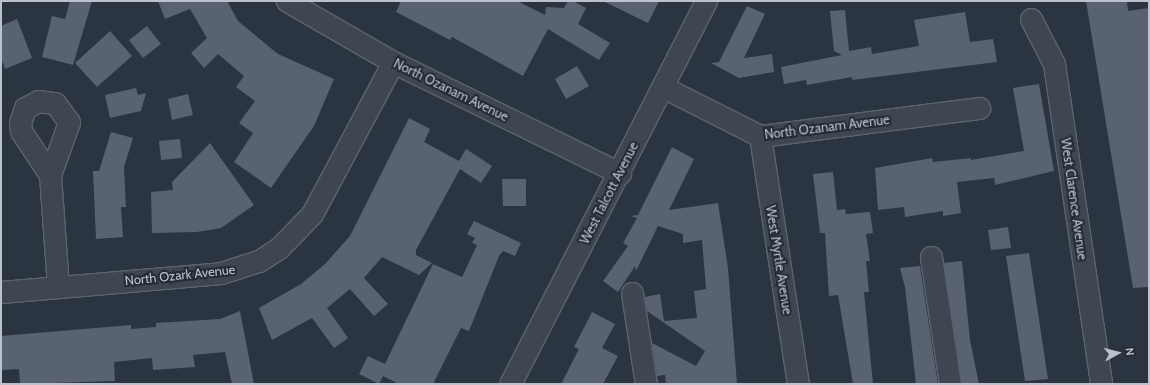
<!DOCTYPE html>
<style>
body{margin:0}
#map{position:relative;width:1150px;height:385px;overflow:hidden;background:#2b3441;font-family:Cabin,sans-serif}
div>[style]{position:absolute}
.building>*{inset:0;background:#596270}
.roads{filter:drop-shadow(1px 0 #5d646e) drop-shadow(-1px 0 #5d646e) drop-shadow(0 1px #5d646e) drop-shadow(0 -1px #5d646e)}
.minor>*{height:21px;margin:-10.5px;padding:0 10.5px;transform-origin:10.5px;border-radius:10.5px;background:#3e4651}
span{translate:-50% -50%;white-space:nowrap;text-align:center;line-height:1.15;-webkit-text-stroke:4px #232b36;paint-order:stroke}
.street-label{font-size:13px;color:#bcc1cb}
.frame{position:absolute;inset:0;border:2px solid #bcc1cb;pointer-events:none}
.north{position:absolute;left:1098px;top:333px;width:40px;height:40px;-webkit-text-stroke:3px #232b36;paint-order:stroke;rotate:83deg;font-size:11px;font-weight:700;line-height:16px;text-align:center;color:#bcc1cb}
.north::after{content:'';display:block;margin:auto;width:14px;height:18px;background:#bcc1cb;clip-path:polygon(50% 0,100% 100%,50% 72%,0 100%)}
</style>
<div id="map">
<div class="building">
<i style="clip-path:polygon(70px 1px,92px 1px,73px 65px,42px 57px,52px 16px,65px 19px)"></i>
<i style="clip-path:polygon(158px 1px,227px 1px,238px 21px,278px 54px,334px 79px,314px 126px,271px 188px,234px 162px,253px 133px,239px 123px,255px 101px,236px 87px,244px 76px,218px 54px,204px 68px,191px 53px,207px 38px,190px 9px,165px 19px)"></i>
<i style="clip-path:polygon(401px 1px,517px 1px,545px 15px,546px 7px,564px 8px,568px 1px,573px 1px,586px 8px,578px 24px,610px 43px,599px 60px,548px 29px,523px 76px,452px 37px,450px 40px,396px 12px)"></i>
<i style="clip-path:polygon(603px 1px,659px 1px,648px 23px)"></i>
<i style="clip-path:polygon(1086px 1px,1127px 1px,1128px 11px,1149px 8px,1149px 287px,1133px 288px)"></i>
<i style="clip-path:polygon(747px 6px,765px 14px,744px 58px,772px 54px,774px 72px,739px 78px,711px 63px,719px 62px)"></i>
<i style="clip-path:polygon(845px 10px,849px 51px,871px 47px,872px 54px,919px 46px,914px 20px,965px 12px,970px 42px,993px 39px,997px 62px,852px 80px,852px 77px,807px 85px,806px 80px,784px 84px,781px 67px,842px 55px,834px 51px,830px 11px)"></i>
<i style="clip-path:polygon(17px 19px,32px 58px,5px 69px,1px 58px,1px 26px)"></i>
<i style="clip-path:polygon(147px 26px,161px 44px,143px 58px,129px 40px)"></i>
<i style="clip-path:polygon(110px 31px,132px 56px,97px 87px,75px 63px)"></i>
<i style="clip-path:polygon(577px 66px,589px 86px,566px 99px,555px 79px)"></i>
<i style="clip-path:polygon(1039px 84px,1054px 171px,995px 185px,994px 178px,957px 182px,961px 213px,943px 216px,943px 211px,905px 217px,904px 207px,878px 210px,875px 168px,932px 158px,933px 162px,971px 158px,971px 160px,1024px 151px,1013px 88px)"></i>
<i style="clip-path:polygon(136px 88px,138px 95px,146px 93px,141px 111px,110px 118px,105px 95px)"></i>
<i style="clip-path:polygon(188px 94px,193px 115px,172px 120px,168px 99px)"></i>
<i style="clip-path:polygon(409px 118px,430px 129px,424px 142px,459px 161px,466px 149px,492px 166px,481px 183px,460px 169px,416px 250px,416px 255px,432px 263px,419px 275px,382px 257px,364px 278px,388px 304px,374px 316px,350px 289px,327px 308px,348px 338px,334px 348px,312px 318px,272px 340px,259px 308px,301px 284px,325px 264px,350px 236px)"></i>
<i style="clip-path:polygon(111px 132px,133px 138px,124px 167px,126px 207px,121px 207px,123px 237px,96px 239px,93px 171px,99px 171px)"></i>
<i style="clip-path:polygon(180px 139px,182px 158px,161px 160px,159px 141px)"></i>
<i style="clip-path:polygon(210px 143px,254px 205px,221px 228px,197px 232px,152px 233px,151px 192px,173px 190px,172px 182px)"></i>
<i style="clip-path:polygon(672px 147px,694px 159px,669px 210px,718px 203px,728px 268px,737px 384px,666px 384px,665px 375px,657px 376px,652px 343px,696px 366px,705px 351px,647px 311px,645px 297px,660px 294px,664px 321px,697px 318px,694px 291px,706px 289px,702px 240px,683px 243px,683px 234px,658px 226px,636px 271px,635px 266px,618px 292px,603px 281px,628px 246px,623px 243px,637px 218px,630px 216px,638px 215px)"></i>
<i style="clip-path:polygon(833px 172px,837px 210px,845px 209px,846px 214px,870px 212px,873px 233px,866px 234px,870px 261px,866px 261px,869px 292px,864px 292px,873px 384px,853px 384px,838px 295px,829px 296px,825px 233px,820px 233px,813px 174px)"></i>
<i style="clip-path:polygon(502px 179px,526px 179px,526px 206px,503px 206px)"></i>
<i style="clip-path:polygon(474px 221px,521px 243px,515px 256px,503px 251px,499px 256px,469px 331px,461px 328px,433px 384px,399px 384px,383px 376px,379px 384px,359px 374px,368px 356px,385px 364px,433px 264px,462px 277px,477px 245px,472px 243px,475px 238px,467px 234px)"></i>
<i style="clip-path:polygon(1008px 227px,1011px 248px,991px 250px,988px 230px)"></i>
<i style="clip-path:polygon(1029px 253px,1048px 379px,1025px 381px,1006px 256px)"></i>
<i style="clip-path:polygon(962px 261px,970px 340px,979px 384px,962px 384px,944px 263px)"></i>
<i style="clip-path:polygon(920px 266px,938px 384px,916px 384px,905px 287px,900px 268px)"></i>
<i style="clip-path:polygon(240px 311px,254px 384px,232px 384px,225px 352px,193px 355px,195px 367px,153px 370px,152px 358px,114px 362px,115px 381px,20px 384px,19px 369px,1px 370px,1px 336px,131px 325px,131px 329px,156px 327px,156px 323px,220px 319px)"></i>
<i style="clip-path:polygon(592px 312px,615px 324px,602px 348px,618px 356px,603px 384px,561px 384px,579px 349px,574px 347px)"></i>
</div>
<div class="roads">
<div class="minor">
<i style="left:287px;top:1px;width:122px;rotate:29.9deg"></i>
<i style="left:393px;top:62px;width:253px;rotate:26.1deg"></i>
<i style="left:1031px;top:19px;width:51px;rotate:62.9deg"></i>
<i style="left:1054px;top:64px;width:323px;rotate:81.6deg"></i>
<i style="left:663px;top:87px;width:109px;rotate:26.8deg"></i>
<i style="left:760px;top:136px;width:221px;rotate:-7.3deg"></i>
<i style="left:760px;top:136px;width:251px;rotate:81.3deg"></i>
<i style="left:50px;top:175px;width:53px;rotate:-123.4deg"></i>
<i style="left:21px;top:131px;width:8px;rotate:-97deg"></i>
<i style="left:20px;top:123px;width:16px;rotate:-72deg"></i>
<i style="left:25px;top:108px;width:15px;rotate:-28deg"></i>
<i style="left:38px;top:101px;width:17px;rotate:7deg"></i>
<i style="left:55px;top:103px;width:24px;rotate:54deg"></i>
<i style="left:69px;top:122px;width:56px;rotate:109.7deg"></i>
<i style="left:50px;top:175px;width:111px;rotate:85.9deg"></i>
<i style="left:931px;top:257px;width:128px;rotate:81.5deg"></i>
<i style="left:1px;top:292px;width:221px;rotate:-4.9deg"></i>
<i style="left:221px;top:273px;width:40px;rotate:-18deg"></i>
<i style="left:259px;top:261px;width:24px;rotate:-33deg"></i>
<i style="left:279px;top:248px;width:47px;rotate:-45.9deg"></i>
<i style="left:312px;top:214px;width:172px;rotate:-61.9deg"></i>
<i style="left:632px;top:293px;width:92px;rotate:81.3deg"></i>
<i style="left:510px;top:384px;width:430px;rotate:-62.9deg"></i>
</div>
</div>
<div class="street-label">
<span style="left:451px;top:90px;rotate:26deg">North Ozanam Avenue</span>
<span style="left:827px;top:127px;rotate:-7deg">North Ozanam Avenue</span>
<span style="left:609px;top:193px;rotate:-63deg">West Talcott Avenue</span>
<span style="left:1074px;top:199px;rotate:82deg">West Clarence Avenue</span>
<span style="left:779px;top:260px;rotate:81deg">West Myrtle Avenue</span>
<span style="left:180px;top:275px;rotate:-6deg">North Ozark Avenue</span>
</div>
<div class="frame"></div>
<div class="north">N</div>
</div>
